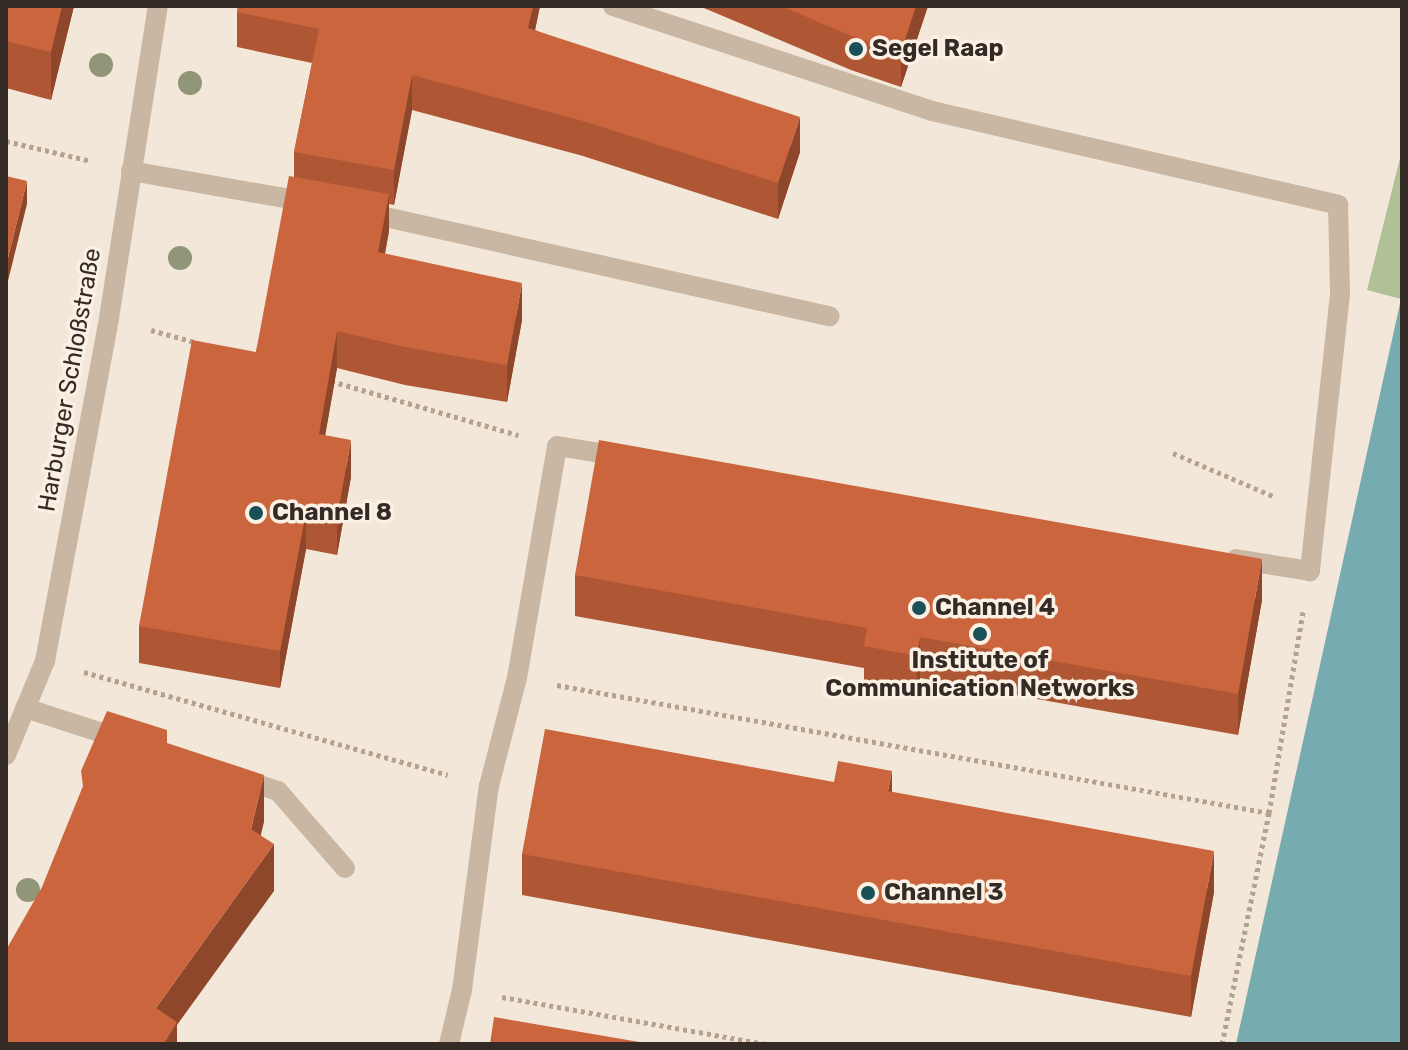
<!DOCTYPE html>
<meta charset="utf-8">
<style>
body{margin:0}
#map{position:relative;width:1408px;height:1050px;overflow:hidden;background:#f2e7d8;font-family:Rubik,sans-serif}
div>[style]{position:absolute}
.green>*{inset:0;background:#b1c197}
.water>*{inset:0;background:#76abb0}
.path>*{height:5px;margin-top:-2.5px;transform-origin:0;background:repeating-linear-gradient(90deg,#b6a18e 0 4px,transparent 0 8px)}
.minor>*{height:20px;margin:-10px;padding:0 10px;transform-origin:10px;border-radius:10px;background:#cab7a3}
.trees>*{width:24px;height:24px;margin:-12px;border-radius:50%;background:#919678}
.wall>*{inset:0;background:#af5734}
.shaded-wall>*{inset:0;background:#8e472b}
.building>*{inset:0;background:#cb653d}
.dots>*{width:22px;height:22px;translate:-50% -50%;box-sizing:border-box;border:4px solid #faf1e4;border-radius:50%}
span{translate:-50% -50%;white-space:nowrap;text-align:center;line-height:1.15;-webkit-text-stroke:7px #faf1e4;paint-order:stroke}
.poi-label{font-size:24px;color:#352b26;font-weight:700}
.left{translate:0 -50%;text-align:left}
.street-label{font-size:24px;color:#352b26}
.frame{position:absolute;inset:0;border:8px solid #352b26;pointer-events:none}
</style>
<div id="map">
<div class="green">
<i style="clip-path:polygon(1402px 150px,1402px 294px,1401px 299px,1367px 290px)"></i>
</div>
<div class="water">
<i style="clip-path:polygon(1402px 294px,1402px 1044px,1236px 1044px,1401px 299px)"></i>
</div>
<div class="path">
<i style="left:6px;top:141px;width:87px;rotate:13.2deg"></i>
<i style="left:151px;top:330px;width:46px;rotate:15.3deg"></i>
<i style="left:331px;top:381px;width:195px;rotate:16.1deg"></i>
<i style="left:1173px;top:453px;width:111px;rotate:23.3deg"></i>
<i style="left:84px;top:672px;width:378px;rotate:15.8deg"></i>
<i style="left:557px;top:685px;width:723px;rotate:10.19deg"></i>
<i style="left:502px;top:997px;width:267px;rotate:10.1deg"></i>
<i style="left:1222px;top:1044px;width:236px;rotate:-78.5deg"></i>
<i style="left:1269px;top:813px;width:204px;rotate:-80.4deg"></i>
</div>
<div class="minor">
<i style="left:613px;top:6px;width:336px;rotate:18.2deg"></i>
<i style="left:932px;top:111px;width:417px;rotate:13deg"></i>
<i style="left:1338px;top:205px;width:89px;rotate:88.7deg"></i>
<i style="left:1340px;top:294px;width:279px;rotate:96.2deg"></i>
<i style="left:1310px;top:571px;width:75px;rotate:-170.8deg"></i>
<i style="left:131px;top:171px;width:184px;rotate:10deg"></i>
<i style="left:363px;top:212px;width:478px;rotate:12.6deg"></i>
<i style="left:25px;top:708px;width:104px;rotate:17.9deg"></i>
<i style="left:6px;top:755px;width:102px;rotate:-67.5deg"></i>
<i style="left:45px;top:661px;width:349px;rotate:-79.4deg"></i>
<i style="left:109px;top:318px;width:316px;rotate:-81.1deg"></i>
<i style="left:238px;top:778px;width:42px;rotate:18deg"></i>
<i style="left:278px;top:791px;width:102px;rotate:49deg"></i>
<i style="left:449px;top:1044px;width:56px;rotate:-76.5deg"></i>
<i style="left:462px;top:990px;width:206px;rotate:-82.5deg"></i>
<i style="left:489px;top:786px;width:112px;rotate:-75.5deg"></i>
<i style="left:517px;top:678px;width:235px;rotate:-80.2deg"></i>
<i style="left:557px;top:446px;width:68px;rotate:9.3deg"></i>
</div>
<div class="trees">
<i style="left:101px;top:65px"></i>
<i style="left:190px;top:83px"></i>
<i style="left:180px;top:258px"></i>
<i style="left:28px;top:890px"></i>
</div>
<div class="wall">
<i style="clip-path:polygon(6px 6px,74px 6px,51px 100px,6px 88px)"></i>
<i style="clip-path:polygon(238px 6px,540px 6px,535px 30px,800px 152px,778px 219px,583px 156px,412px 110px,394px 205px,389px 204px,389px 231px,385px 254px,522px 320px,507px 402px,405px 385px,337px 368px,325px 435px,351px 477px,337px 555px,306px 549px,280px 688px,139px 663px,139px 626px,256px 352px,294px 177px,294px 152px,312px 63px,237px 47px,237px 12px)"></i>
<i style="clip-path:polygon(699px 6px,928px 6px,901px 87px,851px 70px)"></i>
<i style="clip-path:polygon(575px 575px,1262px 600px,1238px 735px,920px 678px,917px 697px,864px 687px,864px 668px,575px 616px)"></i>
<i style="clip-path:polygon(892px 792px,1214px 892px,1191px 1017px,522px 895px,522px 854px)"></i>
</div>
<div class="shaded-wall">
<i style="clip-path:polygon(62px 6px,74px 6px,51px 100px,51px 52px)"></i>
<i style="clip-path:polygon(533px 6px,540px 6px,528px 63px,528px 28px)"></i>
<i style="clip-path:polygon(916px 6px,928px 6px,901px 87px,901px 52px)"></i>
<i style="clip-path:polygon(412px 75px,412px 110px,394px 205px,394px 170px)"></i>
<i style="clip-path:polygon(800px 117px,800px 152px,778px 219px,778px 183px)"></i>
<i style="clip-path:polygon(27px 181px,27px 204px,6px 289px,6px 266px)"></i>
<i style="clip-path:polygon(389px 194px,389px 231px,378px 290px,378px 252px)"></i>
<i style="clip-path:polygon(522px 283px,522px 320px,507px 402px,507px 365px)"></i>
<i style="clip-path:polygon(337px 331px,337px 368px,319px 471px,319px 434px)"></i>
<i style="clip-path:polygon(351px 440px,351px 477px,337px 555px,337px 518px)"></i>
<i style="clip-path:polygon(306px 512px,306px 549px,280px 688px,280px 651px)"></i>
<i style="clip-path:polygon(1262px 559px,1262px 600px,1238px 735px,1238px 694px)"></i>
<i style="clip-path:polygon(920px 637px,920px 678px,917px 697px,917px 656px)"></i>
<i style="clip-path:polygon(892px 771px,892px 812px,888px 791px)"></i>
<i style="clip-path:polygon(264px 775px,264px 822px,251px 876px,251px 829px)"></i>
<i style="clip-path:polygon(274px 844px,274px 891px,177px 1025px,177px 1044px,164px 1044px,156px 1008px)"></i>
<i style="clip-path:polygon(1214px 851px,1214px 892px,1191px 1017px,1191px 976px)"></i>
</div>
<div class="building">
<i style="clip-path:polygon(6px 6px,62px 6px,51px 52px,6px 41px)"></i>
<i style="clip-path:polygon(238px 6px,533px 6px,528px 28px,800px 117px,778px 183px,583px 121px,412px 75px,394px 170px,294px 152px,319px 29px,237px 12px)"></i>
<i style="clip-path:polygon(781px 6px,916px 6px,901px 52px,851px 36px)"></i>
<i style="clip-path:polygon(6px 176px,27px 181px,6px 266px)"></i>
<i style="clip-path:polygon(289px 176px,389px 194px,378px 252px,522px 283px,507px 365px,405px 347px,337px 331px,319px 434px,351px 440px,337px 518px,306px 512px,280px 651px,139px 626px,192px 340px,256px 352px)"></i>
<i style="clip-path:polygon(599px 440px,1262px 559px,1238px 694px,920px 637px,917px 656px,864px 646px,867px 628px,575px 575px)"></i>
<i style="clip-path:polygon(107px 711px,167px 730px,167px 743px,264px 775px,251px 829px,274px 844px,156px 1008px,177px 1022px,164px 1044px,6px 1044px,6px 950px,42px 887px,83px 786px,81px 771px)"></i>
<i style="clip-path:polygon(545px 729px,834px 782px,838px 761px,892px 771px,888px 791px,1214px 851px,1191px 976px,522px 854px)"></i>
<i style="clip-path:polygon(494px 1017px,651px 1044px,490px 1044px)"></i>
</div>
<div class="dots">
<i style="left:856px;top:49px;background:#1a5158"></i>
<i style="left:256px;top:513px;background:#1a5158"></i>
<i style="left:919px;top:608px;background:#1a5158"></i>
<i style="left:980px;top:634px;background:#1a5158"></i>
<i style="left:868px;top:893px;background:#1a5158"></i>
</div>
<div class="poi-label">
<span class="left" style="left:872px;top:49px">Segel Raap</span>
<span class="left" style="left:272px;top:513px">Channel 8</span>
<span class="left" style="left:935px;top:608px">Channel 4</span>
<span style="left:980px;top:675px">Institute of<br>Communication Networks</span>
<span class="left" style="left:884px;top:893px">Channel 3</span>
</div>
<div class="street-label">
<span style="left:70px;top:380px;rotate:-80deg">Harburger Schloßstraße</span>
</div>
<div class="frame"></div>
</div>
